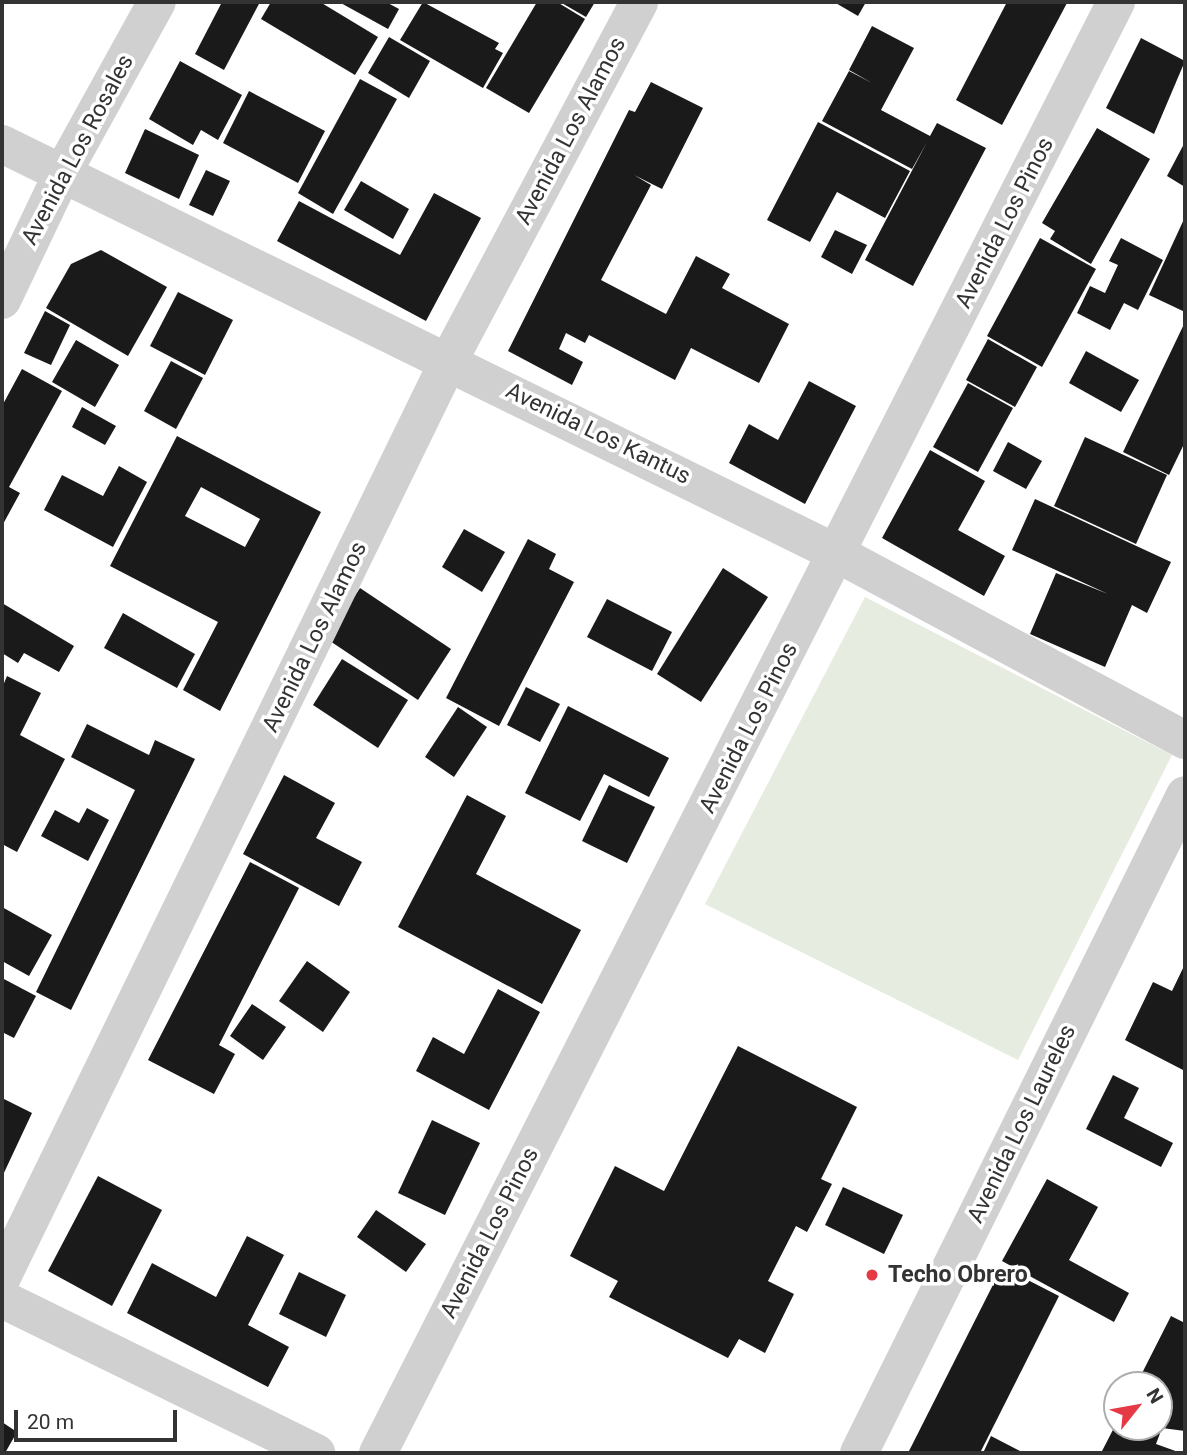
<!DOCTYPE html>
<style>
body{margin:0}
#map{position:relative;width:1187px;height:1455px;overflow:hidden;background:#fff;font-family:Roboto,sans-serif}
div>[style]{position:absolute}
.green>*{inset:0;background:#e6ecdf}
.building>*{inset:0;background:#1a1a1a}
.minor>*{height:38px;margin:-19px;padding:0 19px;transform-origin:19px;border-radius:19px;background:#d0d0d0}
.dots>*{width:19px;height:19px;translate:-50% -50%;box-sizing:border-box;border:4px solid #fff;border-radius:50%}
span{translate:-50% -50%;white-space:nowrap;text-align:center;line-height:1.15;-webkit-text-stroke:7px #fff;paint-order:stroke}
.street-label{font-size:23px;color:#333}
.poi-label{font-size:23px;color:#333;font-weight:700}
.left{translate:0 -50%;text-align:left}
.frame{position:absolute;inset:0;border:4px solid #333;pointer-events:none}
.north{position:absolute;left:1103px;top:1371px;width:70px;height:70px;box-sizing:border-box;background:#fff;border:2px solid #adadad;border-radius:50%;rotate:59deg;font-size:19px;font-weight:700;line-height:28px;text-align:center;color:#333}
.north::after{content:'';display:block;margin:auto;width:24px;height:32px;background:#e63946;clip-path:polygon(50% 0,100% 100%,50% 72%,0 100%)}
.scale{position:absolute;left:14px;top:1410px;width:163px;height:32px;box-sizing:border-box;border:4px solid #333;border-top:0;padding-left:9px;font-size:21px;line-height:24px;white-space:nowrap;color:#333;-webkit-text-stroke:5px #fff;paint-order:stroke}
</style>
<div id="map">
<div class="green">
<i style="clip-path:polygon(865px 597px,1172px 755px,1018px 1060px,705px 904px)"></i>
</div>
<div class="building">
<i style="clip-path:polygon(222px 2px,260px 2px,224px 70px,195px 54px)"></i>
<i style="clip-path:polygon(271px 2px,320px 2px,378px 37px,355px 75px,261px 19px)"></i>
<i style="clip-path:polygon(339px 2px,386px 2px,399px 9px,388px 29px)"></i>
<i style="clip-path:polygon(423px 2px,499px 43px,495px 49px,503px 53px,483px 88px,400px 40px)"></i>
<i style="clip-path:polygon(537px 2px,557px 2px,585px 19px,529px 113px,486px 88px)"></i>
<i style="clip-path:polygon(560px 2px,595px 2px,586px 17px)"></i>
<i style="clip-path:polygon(834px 2px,866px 2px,858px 16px)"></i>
<i style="clip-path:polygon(1007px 2px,1067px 3px,1002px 125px,956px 100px)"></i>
<i style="clip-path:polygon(872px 26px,914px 48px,881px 110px,930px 136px,937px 123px,986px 148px,913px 286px,865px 260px,927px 142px,912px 169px,822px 121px,849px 71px,872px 83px,849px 70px)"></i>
<i style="clip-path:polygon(389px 37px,430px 61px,409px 98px,368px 73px)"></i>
<i style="clip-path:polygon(1141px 38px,1185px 61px,1154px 134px,1106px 108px)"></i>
<i style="clip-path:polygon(180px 61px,242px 95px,218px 140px,201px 130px,193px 145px,149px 119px)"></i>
<i style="clip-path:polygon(360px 79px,397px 99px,333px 214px,298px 193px)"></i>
<i style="clip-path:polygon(651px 82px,703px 108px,662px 189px,634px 175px,651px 185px,601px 280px,666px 314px,696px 256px,730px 274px,722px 288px,789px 324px,759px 383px,691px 348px,675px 380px,589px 335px,585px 343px,566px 333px,559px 349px,583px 362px,572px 385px,508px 351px,629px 110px,635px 112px)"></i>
<i style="clip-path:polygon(249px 91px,325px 131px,298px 183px,223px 143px)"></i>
<i style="clip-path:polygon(818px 122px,910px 171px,885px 218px,837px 192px,810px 242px,767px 220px)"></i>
<i style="clip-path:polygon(1097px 128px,1150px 159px,1091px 264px,1050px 239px,1055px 231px,1042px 223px)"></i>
<i style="clip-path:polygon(145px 129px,199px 155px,179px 199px,125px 173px)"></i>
<i style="clip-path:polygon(1185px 142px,1185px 187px,1167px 176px)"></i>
<i style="clip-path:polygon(206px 170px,230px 181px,213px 216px,189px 205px)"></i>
<i style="clip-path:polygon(361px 181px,409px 209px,393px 239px,344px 210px)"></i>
<i style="clip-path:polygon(434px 193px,481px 218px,426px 321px,277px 241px,299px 201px,400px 255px)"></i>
<i style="clip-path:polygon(1185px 217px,1185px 312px,1149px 295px)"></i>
<i style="clip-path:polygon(835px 230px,867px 245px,852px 274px,821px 257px)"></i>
<i style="clip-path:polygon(1040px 238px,1096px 269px,1042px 367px,987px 336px)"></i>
<i style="clip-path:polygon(1121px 238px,1163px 260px,1138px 310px,1124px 303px,1110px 330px,1077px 313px,1090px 286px,1105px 293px,1118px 265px,1109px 261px)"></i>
<i style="clip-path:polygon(101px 250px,167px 287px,128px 356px,46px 308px,71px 264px)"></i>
<i style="clip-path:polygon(178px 292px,233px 320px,205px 375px,150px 346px)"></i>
<i style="clip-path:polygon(45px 311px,70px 325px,51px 365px,24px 353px)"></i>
<i style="clip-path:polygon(1185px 322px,1185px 442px,1169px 475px,1123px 452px)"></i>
<i style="clip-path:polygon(988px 339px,1037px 367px,1015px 407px,966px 380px)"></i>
<i style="clip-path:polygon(76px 340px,119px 365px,95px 407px,52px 382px)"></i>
<i style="clip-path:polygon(1086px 351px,1139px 380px,1121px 412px,1069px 383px)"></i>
<i style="clip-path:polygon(171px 361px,203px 378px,176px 429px,144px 411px)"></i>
<i style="clip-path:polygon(22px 369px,62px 391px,9px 487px,20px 493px,2px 526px,2px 406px)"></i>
<i style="clip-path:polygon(809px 381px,856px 406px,805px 504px,729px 463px,749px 424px,778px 440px)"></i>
<i style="clip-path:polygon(968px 383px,1013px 408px,978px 472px,933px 447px)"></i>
<i style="clip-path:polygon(82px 407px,116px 426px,105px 445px,72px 427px)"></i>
<i style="clip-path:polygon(evenodd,177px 436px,321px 512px,220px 711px,183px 690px,218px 622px,110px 566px,177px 436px,201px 487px,260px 519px,245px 547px,185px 516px,201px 487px)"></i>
<i style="clip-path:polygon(1085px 437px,1167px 475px,1136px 544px,1054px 506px)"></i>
<i style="clip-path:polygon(1008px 442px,1042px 461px,1026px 489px,993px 471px)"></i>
<i style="clip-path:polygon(930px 450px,985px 481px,958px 530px,1005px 556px,984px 596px,882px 538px)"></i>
<i style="clip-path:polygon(119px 466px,147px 482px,113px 547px,44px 510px,62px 475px,103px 496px)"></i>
<i style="clip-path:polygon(1035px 499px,1171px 562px,1147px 613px,1132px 605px,1105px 667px,1030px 634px,1056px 573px,1108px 594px,1012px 550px)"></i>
<i style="clip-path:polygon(464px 529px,505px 552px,482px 592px,442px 567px)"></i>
<i style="clip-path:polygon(528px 539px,556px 554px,549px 569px,574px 582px,499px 726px,446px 698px)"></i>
<i style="clip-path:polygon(723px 568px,768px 597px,701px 702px,657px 674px)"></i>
<i style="clip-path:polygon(360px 588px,451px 649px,418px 700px,327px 639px)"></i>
<i style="clip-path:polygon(607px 599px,672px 632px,652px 671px,587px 637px)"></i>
<i style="clip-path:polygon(2px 603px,74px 646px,59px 672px,24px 653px,18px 663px,2px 653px)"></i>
<i style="clip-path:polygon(123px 613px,195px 654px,177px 688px,104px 648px)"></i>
<i style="clip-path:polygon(342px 659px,408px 700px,378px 748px,313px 705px)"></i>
<i style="clip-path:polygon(7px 676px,41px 693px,20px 735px,65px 759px,17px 852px,2px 844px,2px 688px)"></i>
<i style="clip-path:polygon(526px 687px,560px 704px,540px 742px,507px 725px)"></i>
<i style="clip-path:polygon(568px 706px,669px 758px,649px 797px,604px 774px,580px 821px,525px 793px)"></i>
<i style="clip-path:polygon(458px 707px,487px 727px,454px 777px,425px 757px)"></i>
<i style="clip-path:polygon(87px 724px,149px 755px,155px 740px,195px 759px,71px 1010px,36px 992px,135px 790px,71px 757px)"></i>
<i style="clip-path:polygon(284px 775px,335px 803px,316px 838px,362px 862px,339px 906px,243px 854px)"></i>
<i style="clip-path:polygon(609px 785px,655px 807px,627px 863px,582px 841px)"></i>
<i style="clip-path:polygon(467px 795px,506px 816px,476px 874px,581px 930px,542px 1004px,398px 927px)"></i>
<i style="clip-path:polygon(87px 808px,109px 820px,88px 861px,41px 836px,55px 810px,79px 823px)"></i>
<i style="clip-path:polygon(250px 862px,299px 888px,219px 1045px,235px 1054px,214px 1094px,148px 1060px)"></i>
<i style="clip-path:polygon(2px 907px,52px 935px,29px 976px,2px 961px)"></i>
<i style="clip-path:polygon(307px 961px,350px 992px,323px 1032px,279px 1001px)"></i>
<i style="clip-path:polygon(1185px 964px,1185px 1071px,1125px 1040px,1153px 982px,1172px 991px)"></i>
<i style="clip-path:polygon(2px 978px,36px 996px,14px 1038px,2px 1032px)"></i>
<i style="clip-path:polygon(498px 989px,540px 1012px,489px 1110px,416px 1071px,433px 1037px,464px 1054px)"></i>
<i style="clip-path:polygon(252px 1004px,286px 1027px,263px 1060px,230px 1036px)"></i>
<i style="clip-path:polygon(738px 1046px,857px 1107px,821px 1179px,832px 1184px,807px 1232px,796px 1226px,768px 1281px,794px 1294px,765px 1353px,739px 1339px,728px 1358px,609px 1297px,618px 1281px,570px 1256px,615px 1166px,664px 1191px)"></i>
<i style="clip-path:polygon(1113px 1075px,1139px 1088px,1124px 1118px,1173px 1143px,1161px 1167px,1086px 1129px)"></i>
<i style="clip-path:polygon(2px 1098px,32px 1113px,2px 1177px)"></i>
<i style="clip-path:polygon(432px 1120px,480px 1143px,445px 1215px,398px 1193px)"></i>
<i style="clip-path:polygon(98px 1176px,162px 1210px,112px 1306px,48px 1271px)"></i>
<i style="clip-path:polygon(1047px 1179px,1098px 1207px,1069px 1260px,1129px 1293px,1114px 1322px,1002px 1261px)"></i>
<i style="clip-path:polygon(843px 1187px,903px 1215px,884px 1254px,825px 1225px)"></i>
<i style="clip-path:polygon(376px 1210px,426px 1244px,406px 1272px,357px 1237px)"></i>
<i style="clip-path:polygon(247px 1236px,284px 1255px,248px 1325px,289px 1347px,268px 1387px,127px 1313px,152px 1263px,216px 1297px)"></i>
<i style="clip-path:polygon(1002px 1267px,1059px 1296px,980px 1453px,908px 1453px)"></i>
<i style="clip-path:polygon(299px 1272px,346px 1295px,326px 1337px,279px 1314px)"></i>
<i style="clip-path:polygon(1171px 1316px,1185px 1323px,1185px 1431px,1162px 1428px,1156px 1444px,1181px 1453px,1101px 1453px,1117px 1422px,1159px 1427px,1159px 1385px,1136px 1385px)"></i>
<i style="clip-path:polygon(2px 1422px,17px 1432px,5px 1453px,2px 1453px)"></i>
<i style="clip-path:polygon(991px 1436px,1024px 1453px,983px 1453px)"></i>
</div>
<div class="minor">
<i style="left:2px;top:144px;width:931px;rotate:26.12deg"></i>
<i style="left:838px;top:554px;width:394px;rotate:28.2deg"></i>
<i style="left:2px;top:300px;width:142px;rotate:-64.5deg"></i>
<i style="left:63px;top:172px;width:194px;rotate:-61.1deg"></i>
<i style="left:2px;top:1277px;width:1020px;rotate:-64.01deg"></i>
<i style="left:449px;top:360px;width:405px;rotate:-62deg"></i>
<i style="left:2px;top:1299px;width:350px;rotate:26.1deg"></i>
<i style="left:378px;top:1453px;width:1628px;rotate:-63.04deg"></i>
<i style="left:859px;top:1453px;width:734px;rotate:-63.64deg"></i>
</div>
<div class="dots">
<i style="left:872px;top:1275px;background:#e63946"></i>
</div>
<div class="street-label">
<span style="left:571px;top:131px;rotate:-62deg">Avenida Los Alamos</span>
<span style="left:78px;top:150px;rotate:-62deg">Avenida Los Rosales</span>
<span style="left:1005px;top:223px;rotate:-63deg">Avenida Los Pinos</span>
<span style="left:598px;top:434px;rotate:26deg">Avenida Los Kantus</span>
<span style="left:315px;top:637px;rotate:-64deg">Avenida Los Alamos</span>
<span style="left:749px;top:728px;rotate:-63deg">Avenida Los Pinos</span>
<span style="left:1022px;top:1124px;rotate:-64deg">Avenida Los Laureles</span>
<span style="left:490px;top:1233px;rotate:-63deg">Avenida Los Pinos</span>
</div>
<div class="poi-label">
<span class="left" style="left:888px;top:1275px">Techo Obrero</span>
</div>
<div class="frame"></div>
<div class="north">N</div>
<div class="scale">20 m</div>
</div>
